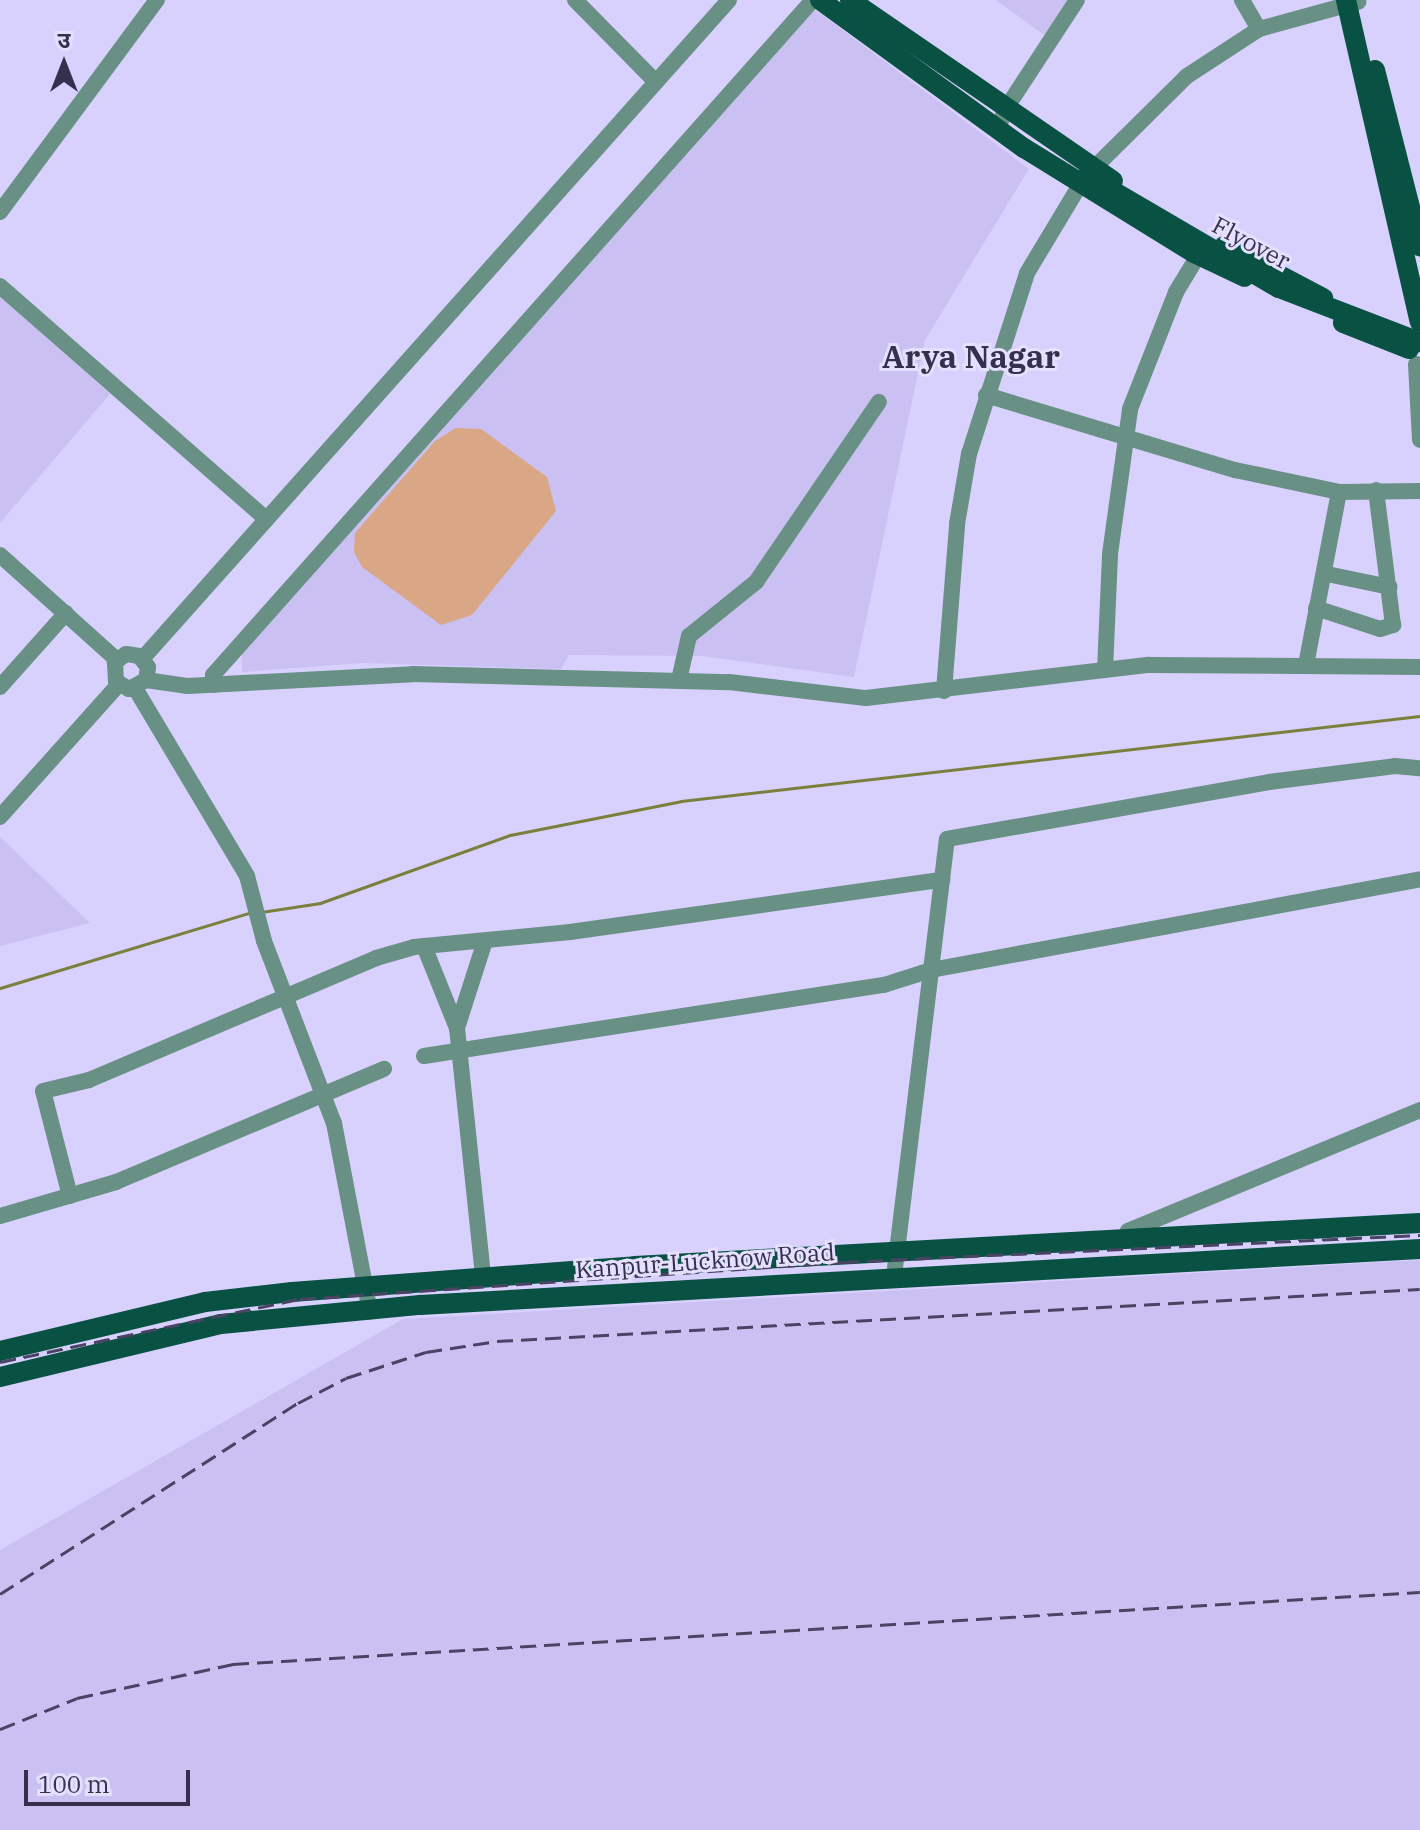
<!DOCTYPE html>
<meta charset="utf-8">
<style>
body{margin:0}
#map{position:relative;width:1420px;height:1830px;overflow:hidden;background:#d8d0fd;font-family:"IBM Plex Serif","Noto Sans Devanagari",serif}
div>[style]{position:absolute}
.built>*{inset:0;background:#cac1f2}
.green>*{inset:0;background:#d9a686}
.stream>*{height:3px;margin:-1.5px;padding:0 1.5px;transform-origin:1.5px;border-radius:1.5px;background:#7a803b}
.minor>*{height:16px;margin:-8px;padding:0 8px;transform-origin:8px;border-radius:8px;background:#699084}
.major>*{height:20px;margin:-10px;padding:0 10px;transform-origin:10px;border-radius:10px;background:#095142}
.rail>*{height:3px;margin-top:-1.5px;transform-origin:0;background:repeating-linear-gradient(90deg,#4a4363 0 16px,transparent 0 24px)}
.major-bridge>*{height:20px;margin:-10px;padding:0 10px;transform-origin:10px;border-radius:10px;background:#095142}
span{translate:-50% -50%;white-space:nowrap;text-align:center;line-height:1.15;-webkit-text-stroke:6px #e5e0fe;paint-order:stroke}
.street-label{font-size:24px;color:#36304e}
.district-label{font-size:32px;color:#36304e;font-weight:700}
.north{position:absolute;left:24px;top:24px;width:80px;height:80px;-webkit-text-stroke:6px #e5e0fe;paint-order:stroke;rotate:0deg;font-size:22px;font-weight:700;line-height:32px;text-align:center;color:#36304e}
.north::after{content:'';display:block;margin:auto;width:28px;height:36px;background:#36304e;clip-path:polygon(50% 0,100% 100%,50% 72%,0 100%)}
.scale{position:absolute;left:24px;top:1770px;width:166px;height:36px;box-sizing:border-box;border:4px solid #36304e;border-top:0;padding-left:10px;font-size:24px;line-height:28px;white-space:nowrap;color:#36304e;-webkit-text-stroke:6px #e5e0fe;paint-order:stroke}
</style>
<div id="map">
<div class="built">
<i style="clip-path:polygon(996px 0,1074px 0,1047px 37px)"></i>
<i style="clip-path:polygon(813px 8px,1029px 169px,925px 340px,854px 677px,702px 656px,569px 655px,561px 669px,363px 663px,242px 672px,242px 652px)"></i>
<i style="clip-path:polygon(0 296px,110px 394px,0 523px)"></i>
<i style="clip-path:polygon(0 837px,90px 923px,0 946px)"></i>
<i style="clip-path:polygon(1420px 1260px,1420px 1830px,0 1830px,0 1550px,403px 1319px)"></i>
</div>
<div class="green">
<i style="clip-path:polygon(456px 428px,481px 429px,547px 477px,556px 511px,472px 615px,441px 625px,362px 567px,354px 552px,355px 533px,435px 441px)"></i>
</div>
<div class="stream">
<i style="left:261px;top:912px;width:60px;rotate:-8.7deg"></i>
<i style="left:320px;top:903px;width:202px;rotate:-19.7deg"></i>
<i style="left:510px;top:835px;width:174px;rotate:-11.2deg"></i>
<i style="left:681px;top:801px;width:744px;rotate:-6.56deg"></i>
<i style="left:0;top:988px;width:260px;rotate:-16.8deg"></i>
</div>
<div class="minor">
<i style="left:575px;top:0;width:114px;rotate:45.4deg"></i>
<i style="left:1242px;top:0;width:34px;rotate:60deg"></i>
<i style="left:998px;top:129px;width:20px;rotate:-70deg"></i>
<i style="left:1005px;top:110px;width:131px;rotate:-56.8deg"></i>
<i style="left:1093px;top:169px;width:132px;rotate:-44.7deg"></i>
<i style="left:1187px;top:76px;width:86px;rotate:-33.1deg"></i>
<i style="left:1259px;top:29px;width:103px;rotate:-15.3deg"></i>
<i style="left:0;top:212px;width:264px;rotate:-53.5deg"></i>
<i style="left:0;top:286px;width:354px;rotate:41.2deg"></i>
<i style="left:1416px;top:364px;width:76px;rotate:87deg"></i>
<i style="left:986px;top:395px;width:260px;rotate:16.8deg"></i>
<i style="left:1235px;top:470px;width:106px;rotate:11.9deg"></i>
<i style="left:1339px;top:492px;width:81px;rotate:-0.7deg"></i>
<i style="left:0;top:555px;width:157px;rotate:41.9deg"></i>
<i style="left:1327px;top:574px;width:64px;rotate:11.7deg"></i>
<i style="left:1316px;top:608px;width:67px;rotate:18.2deg"></i>
<i style="left:1380px;top:629px;width:14px;rotate:-17deg"></i>
<i style="left:1393px;top:625px;width:136px;rotate:-97.2deg"></i>
<i style="left:143px;top:658px;width:881px;rotate:-48.31deg"></i>
<i style="left:1306px;top:665px;width:176px;rotate:-79.2deg"></i>
<i style="left:1105px;top:670px;width:116px;rotate:-87.5deg"></i>
<i style="left:1110px;top:554px;width:146px;rotate:-82.1deg"></i>
<i style="left:1130px;top:409px;width:126px;rotate:-68.5deg"></i>
<i style="left:1176px;top:292px;width:54px;rotate:-58.7deg"></i>
<i style="left:146px;top:680px;width:13px;rotate:-81deg"></i>
<i style="left:148px;top:667px;width:14px;rotate:-129deg"></i>
<i style="left:139px;top:656px;width:13px;rotate:-171deg"></i>
<i style="left:126px;top:654px;width:14px;rotate:144deg"></i>
<i style="left:115px;top:662px;width:19px;rotate:87deg"></i>
<i style="left:116px;top:681px;width:15px;rotate:32deg"></i>
<i style="left:129px;top:689px;width:19px;rotate:-28deg"></i>
<i style="left:146px;top:680px;width:41px;rotate:8.3deg"></i>
<i style="left:187px;top:686px;width:226px;rotate:-3deg"></i>
<i style="left:413px;top:674px;width:316px;rotate:1.5deg"></i>
<i style="left:729px;top:682px;width:138px;rotate:6.7deg"></i>
<i style="left:866px;top:698px;width:285px;rotate:-6.7deg"></i>
<i style="left:1149px;top:665px;width:271px;rotate:0.4deg"></i>
<i style="left:679px;top:680px;width:45px;rotate:-77.2deg"></i>
<i style="left:689px;top:636px;width:86px;rotate:-38.9deg"></i>
<i style="left:756px;top:582px;width:218px;rotate:-55.7deg"></i>
<i style="left:214px;top:685px;width:10px;rotate:-96deg"></i>
<i style="left:213px;top:675px;width:903px;rotate:-48.37deg"></i>
<i style="left:0;top:687px;width:99px;rotate:-48.3deg"></i>
<i style="left:135px;top:688px;width:219px;rotate:59.2deg"></i>
<i style="left:247px;top:876px;width:67px;rotate:75.3deg"></i>
<i style="left:264px;top:941px;width:195px;rotate:69deg"></i>
<i style="left:334px;top:1123px;width:192px;rotate:79.2deg"></i>
<i style="left:944px;top:691px;width:168px;rotate:-85.5deg"></i>
<i style="left:957px;top:524px;width:71px;rotate:-80.3deg"></i>
<i style="left:969px;top:454px;width:190px;rotate:-72.2deg"></i>
<i style="left:1027px;top:273px;width:105px;rotate:-59deg"></i>
<i style="left:0;top:817px;width:178px;rotate:-48.2deg"></i>
<i style="left:424px;top:946px;width:88px;rotate:68.1deg"></i>
<i style="left:457px;top:1028px;width:250px;rotate:84deg"></i>
<i style="left:457px;top:1028px;width:91px;rotate:-72.2deg"></i>
<i style="left:424px;top:1056px;width:465px;rotate:-8.8deg"></i>
<i style="left:884px;top:985px;width:49px;rotate:-17.7deg"></i>
<i style="left:931px;top:970px;width:497px;rotate:-10.5deg"></i>
<i style="left:70px;top:1196px;width:108px;rotate:-104.4deg"></i>
<i style="left:43px;top:1091px;width:47px;rotate:-13.4deg"></i>
<i style="left:89px;top:1080px;width:312px;rotate:-23deg"></i>
<i style="left:376px;top:958px;width:40px;rotate:-16deg"></i>
<i style="left:414px;top:947px;width:157px;rotate:-5.5deg"></i>
<i style="left:570px;top:932px;width:376px;rotate:-8deg"></i>
<i style="left:0;top:1216px;width:121px;rotate:-16.3deg"></i>
<i style="left:116px;top:1182px;width:291px;rotate:-22.9deg"></i>
<i style="left:1127px;top:1237px;width:6px;rotate:-81deg"></i>
<i style="left:1128px;top:1231px;width:316px;rotate:-22.5deg"></i>
<i style="left:894px;top:1276px;width:440px;rotate:-83.1deg"></i>
<i style="left:947px;top:839px;width:327px;rotate:-10deg"></i>
<i style="left:1269px;top:782px;width:127px;rotate:-7.2deg"></i>
<i style="left:1395px;top:766px;width:25px;rotate:5deg"></i>
</div>
<div class="major">
<i style="left:820px;top:0;width:252px;rotate:36deg"></i>
<i style="left:1024px;top:148px;width:200px;rotate:31.7deg"></i>
<i style="left:1194px;top:253px;width:56px;rotate:25.2deg"></i>
<i style="left:850px;top:0;width:319px;rotate:34.5deg"></i>
<i style="left:1346px;top:0;width:330px;rotate:77.1deg"></i>
<i style="left:1375px;top:70px;width:182px;rotate:75.7deg"></i>
<i style="left:1224px;top:246px;width:112px;rotate:27.7deg"></i>
<i style="left:1343px;top:323px;width:71px;rotate:21.5deg"></i>
<i style="left:0;top:1351px;width:211px;rotate:-13.4deg"></i>
<i style="left:205px;top:1302px;width:88px;rotate:-6.6deg"></i>
<i style="left:292px;top:1292px;width:344px;rotate:-4.3deg"></i>
<i style="left:635px;top:1266px;width:786px;rotate:-3.14deg"></i>
<i style="left:0;top:1377px;width:227px;rotate:-13.5deg"></i>
<i style="left:221px;top:1324px;width:200px;rotate:-5.5deg"></i>
<i style="left:420px;top:1305px;width:1002px;rotate:-3.21deg"></i>
</div>
<div class="rail">
<i style="left:0;top:1362px;width:307px;rotate:-11.9deg"></i>
<i style="left:300px;top:1299px;width:544px;rotate:-3.9deg"></i>
<i style="left:843px;top:1262px;width:578px;rotate:-2.68deg"></i>
<i style="left:0;top:1594px;width:354px;rotate:-32.7deg"></i>
<i style="left:298px;top:1403px;width:54px;rotate:-27.5deg"></i>
<i style="left:346px;top:1378px;width:84px;rotate:-18deg"></i>
<i style="left:426px;top:1352px;width:72px;rotate:-8.8deg"></i>
<i style="left:497px;top:1341px;width:924px;rotate:-3.22deg"></i>
<i style="left:0;top:1729px;width:83px;rotate:-21.9deg"></i>
<i style="left:77px;top:1698px;width:160px;rotate:-12.3deg"></i>
<i style="left:233px;top:1664px;width:1189px;rotate:-3.47deg"></i>
</div>
<div class="major-bridge">
<i style="left:1087px;top:176px;width:222px;rotate:30.3deg"></i>
<i style="left:1279px;top:288px;width:151px;rotate:21deg"></i>
</div>
<div class="street-label">
<span style="left:1251px;top:243px;rotate:28deg">Flyover</span>
<span style="left:705px;top:1261px;rotate:-4deg">Kanpur-Lucknow Road</span>
</div>
<div class="district-label">
<span style="left:971px;top:356px">Arya Nagar</span>
</div>
<div class="north">उ</div>
<div class="scale">100 m</div>
</div>
